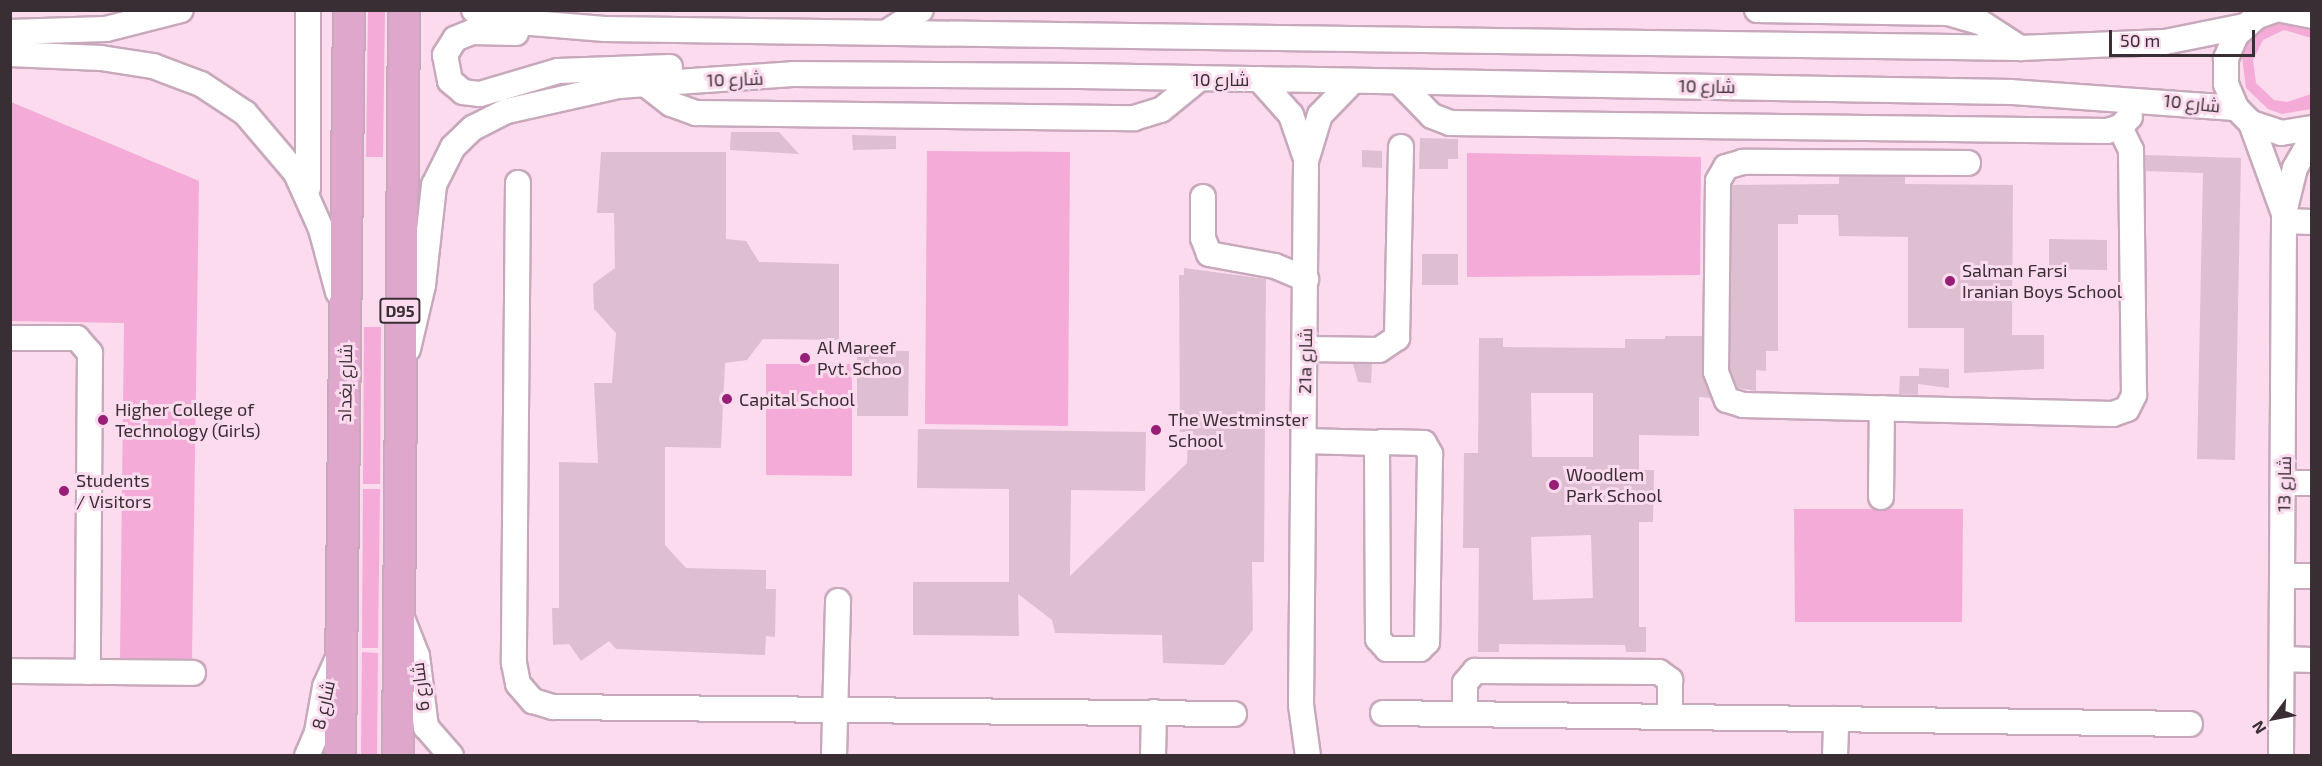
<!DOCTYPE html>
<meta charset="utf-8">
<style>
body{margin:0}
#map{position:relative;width:2322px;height:766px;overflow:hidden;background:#fbdbed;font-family:"Exo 2",Cairo,sans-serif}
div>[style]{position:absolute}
.green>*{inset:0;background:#f4abd7}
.building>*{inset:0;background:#debfd1}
.roads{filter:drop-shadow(2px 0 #c7a9bb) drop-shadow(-2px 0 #c7a9bb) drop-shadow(0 2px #c7a9bb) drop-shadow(0 -2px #c7a9bb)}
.minor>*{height:24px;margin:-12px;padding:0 12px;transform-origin:12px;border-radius:12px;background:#fff}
.major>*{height:30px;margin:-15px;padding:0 15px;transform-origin:15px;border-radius:15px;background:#dfa7cb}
.dots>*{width:16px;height:16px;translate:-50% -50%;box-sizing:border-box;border:3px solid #fbdbed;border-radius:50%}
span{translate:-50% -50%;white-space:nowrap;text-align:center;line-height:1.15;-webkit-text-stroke:6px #fbdbed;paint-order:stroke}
.shield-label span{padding:2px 4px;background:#fbdbed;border:2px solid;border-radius:4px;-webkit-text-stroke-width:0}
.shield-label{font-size:16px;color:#3a2e35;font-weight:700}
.street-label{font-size:18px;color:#3a2e35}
.poi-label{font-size:18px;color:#3a2e35}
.left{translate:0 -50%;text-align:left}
.frame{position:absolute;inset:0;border:12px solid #3a2e35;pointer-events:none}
.north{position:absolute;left:2244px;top:688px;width:60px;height:60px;-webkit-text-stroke:4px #fbdbed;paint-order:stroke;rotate:238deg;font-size:16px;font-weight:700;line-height:24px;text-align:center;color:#3a2e35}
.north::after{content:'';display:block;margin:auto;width:21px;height:27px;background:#3a2e35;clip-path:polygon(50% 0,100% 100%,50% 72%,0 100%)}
.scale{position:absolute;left:2109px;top:30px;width:146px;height:27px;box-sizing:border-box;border:3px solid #3a2e35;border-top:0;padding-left:8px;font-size:18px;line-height:21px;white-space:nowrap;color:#3a2e35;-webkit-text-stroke:4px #fbdbed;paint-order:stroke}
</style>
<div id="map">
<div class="green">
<i style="clip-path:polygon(368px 11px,385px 11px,383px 157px,366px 157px)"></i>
<i style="clip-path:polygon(2274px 19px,2311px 23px,2311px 38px,2284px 30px,2263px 40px,2253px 60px,2256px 83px,2274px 100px,2287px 102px,2311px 94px,2311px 109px,2282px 114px,2268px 109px,2246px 88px,2242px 56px,2248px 40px)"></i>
<i style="clip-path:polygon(11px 102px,199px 181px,192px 659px,120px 658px,124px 323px,11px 321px)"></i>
<i style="clip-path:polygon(927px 151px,1070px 152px,1068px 426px,925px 424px)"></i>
<i style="clip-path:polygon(1467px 153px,1701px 157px,1700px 275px,1467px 277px)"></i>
<i style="clip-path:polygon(364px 327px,381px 327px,380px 484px,363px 484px)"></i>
<i style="clip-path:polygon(766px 364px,852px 364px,852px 476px,766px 475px)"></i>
<i style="clip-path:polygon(363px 489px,380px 489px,378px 648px,362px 648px)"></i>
<i style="clip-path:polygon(1794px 509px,1963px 509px,1962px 622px,1795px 622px)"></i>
<i style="clip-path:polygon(362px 652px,378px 653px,377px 755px,361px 755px)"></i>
</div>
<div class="building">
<i style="clip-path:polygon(731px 132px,779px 132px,799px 154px,730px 150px)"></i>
<i style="clip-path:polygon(852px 135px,896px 136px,896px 149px,853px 150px)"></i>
<i style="clip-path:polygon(1420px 138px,1458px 139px,1458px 159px,1448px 159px,1448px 169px,1419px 169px)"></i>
<i style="clip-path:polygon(1362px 150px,1382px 151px,1382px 168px,1362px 167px)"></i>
<i style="clip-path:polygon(601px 152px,726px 152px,726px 239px,746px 241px,759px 262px,839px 264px,839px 340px,763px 339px,747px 360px,725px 363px,721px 448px,665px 447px,665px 545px,686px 568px,766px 570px,766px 589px,776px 589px,775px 637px,766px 636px,765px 655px,616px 649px,609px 641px,581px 661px,569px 644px,553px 645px,552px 608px,559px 608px,559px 462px,598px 463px,594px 383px,612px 383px,616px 333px,594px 309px,593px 284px,615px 268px,614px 213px,597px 213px)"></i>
<i style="clip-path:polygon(2145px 155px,2241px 158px,2235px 460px,2197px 459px,2203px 173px,2146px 171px)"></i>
<i style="clip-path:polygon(1839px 177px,1905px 177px,1905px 184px,2013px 185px,2012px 335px,2044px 335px,2044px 369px,1964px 373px,1964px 328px,1908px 328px,1908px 237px,1839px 236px,1838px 215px,1798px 215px,1798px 224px,1778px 224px,1778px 351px,1766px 351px,1766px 371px,1756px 370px,1756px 391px,1738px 388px,1730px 369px,1732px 185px,1839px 184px)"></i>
<i style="clip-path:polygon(2049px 239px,2107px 240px,2107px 270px,2049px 269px)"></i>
<i style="clip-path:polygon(1422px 254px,1458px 254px,1458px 285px,1422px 285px)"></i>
<i style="clip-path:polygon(1184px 268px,1266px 279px,1264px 562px,1252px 562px,1253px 630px,1224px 665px,1163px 663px,1162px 635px,1055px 633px,1052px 620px,1018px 594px,1019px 636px,913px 635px,913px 582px,1009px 582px,1009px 489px,917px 488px,918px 429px,1146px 432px,1145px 491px,1071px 490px,1070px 576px,1187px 463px,1188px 432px,1180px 432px,1179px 275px,1184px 275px)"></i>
<i style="clip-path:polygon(evenodd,1665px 336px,1702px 336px,1702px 372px,1711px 398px,1699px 397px,1699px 436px,1639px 435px,1639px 470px,1654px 470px,1653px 522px,1639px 522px,1639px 627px,1646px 627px,1646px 652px,1626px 652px,1625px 645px,1499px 644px,1499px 652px,1478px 652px,1479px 548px,1463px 548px,1464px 453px,1478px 453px,1479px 338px,1503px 338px,1503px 347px,1625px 348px,1625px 339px,1665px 339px,1665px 336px,1531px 393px,1593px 393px,1593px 457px,1532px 457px,1531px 393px,1665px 336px,1591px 535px,1593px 598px,1533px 600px,1531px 537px,1591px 535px)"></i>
<i style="clip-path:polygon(857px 350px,909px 351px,908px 416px,857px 416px)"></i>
<i style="clip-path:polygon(1353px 364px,1372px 364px,1371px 383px,1358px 382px)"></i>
<i style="clip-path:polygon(1919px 368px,1949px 369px,1949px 388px,1918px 384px,1918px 395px,1899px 394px,1900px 376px,1919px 376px)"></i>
</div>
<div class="roads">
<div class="minor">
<i style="left:308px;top:10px;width:178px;rotate:90deg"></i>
<i style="left:474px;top:10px;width:35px;rotate:18deg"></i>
<i style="left:507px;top:21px;width:98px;rotate:4.7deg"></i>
<i style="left:605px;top:29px;width:1415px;rotate:0.77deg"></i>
<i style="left:2020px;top:48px;width:145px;rotate:-2.4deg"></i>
<i style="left:2165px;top:42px;width:81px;rotate:-11.4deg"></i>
<i style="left:1757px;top:10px;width:191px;rotate:0.9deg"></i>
<i style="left:1948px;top:13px;width:33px;rotate:16deg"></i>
<i style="left:1980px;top:22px;width:48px;rotate:33deg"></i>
<i style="left:2275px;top:10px;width:20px;rotate:160deg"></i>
<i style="left:2256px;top:17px;width:27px;rotate:138deg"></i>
<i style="left:2236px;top:35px;width:26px;rotate:113deg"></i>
<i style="left:2226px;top:59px;width:25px;rotate:90deg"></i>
<i style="left:2226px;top:84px;width:26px;rotate:67deg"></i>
<i style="left:2236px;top:108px;width:21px;rotate:45deg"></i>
<i style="left:2251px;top:123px;width:32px;rotate:18deg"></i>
<i style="left:2281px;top:133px;width:31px;rotate:-9deg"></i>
<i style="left:2282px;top:10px;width:31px;rotate:11deg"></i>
<i style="left:10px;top:32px;width:96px;rotate:-1.8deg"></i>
<i style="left:106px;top:29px;width:77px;rotate:-14.2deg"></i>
<i style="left:887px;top:32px;width:40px;rotate:-32.9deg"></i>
<i style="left:516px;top:33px;width:44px;rotate:-178.7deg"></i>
<i style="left:472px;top:32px;width:18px;rotate:158deg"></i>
<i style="left:455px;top:39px;width:19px;rotate:122deg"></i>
<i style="left:445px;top:55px;width:26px;rotate:79deg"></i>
<i style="left:450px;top:81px;width:17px;rotate:40deg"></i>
<i style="left:463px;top:92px;width:17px;rotate:7deg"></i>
<i style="left:480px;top:94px;width:81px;rotate:-16.4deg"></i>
<i style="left:558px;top:71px;width:112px;rotate:-2deg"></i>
<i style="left:10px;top:54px;width:91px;rotate:2.5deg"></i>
<i style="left:101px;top:58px;width:53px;rotate:8.7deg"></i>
<i style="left:153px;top:66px;width:51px;rotate:20.6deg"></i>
<i style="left:201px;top:84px;width:53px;rotate:33.4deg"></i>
<i style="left:245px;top:113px;width:79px;rotate:49.6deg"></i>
<i style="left:296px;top:173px;width:61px;rotate:65.9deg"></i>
<i style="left:321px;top:229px;width:65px;rotate:74.9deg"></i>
<i style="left:1259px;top:79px;width:48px;rotate:48.4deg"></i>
<i style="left:1291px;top:115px;width:43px;rotate:71.1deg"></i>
<i style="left:1399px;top:82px;width:47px;rotate:45.9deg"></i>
<i style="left:1432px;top:116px;width:19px;rotate:21deg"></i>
<i style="left:1450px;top:123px;width:657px;rotate:0.7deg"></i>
<i style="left:2107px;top:131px;width:14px;rotate:-17deg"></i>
<i style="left:2120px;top:127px;width:14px;rotate:-45deg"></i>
<i style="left:644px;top:83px;width:34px;rotate:38deg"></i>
<i style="left:671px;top:104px;width:27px;rotate:20deg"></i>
<i style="left:696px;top:113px;width:438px;rotate:0.7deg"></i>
<i style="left:1134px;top:118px;width:28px;rotate:-17deg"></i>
<i style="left:1161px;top:110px;width:49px;rotate:-39.2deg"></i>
<i style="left:2251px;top:123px;width:94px;rotate:70deg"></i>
<i style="left:1968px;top:163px;width:225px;rotate:-179.7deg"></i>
<i style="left:1743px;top:162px;width:18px;rotate:164deg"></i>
<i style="left:1726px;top:167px;width:16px;rotate:120deg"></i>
<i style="left:1718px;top:181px;width:191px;rotate:90.6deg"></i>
<i style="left:1716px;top:372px;width:30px;rotate:69deg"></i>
<i style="left:1727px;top:400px;width:17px;rotate:17deg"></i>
<i style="left:1743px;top:405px;width:370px;rotate:1.4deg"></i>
<i style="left:2113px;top:414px;width:15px;rotate:-20deg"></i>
<i style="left:2127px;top:409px;width:16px;rotate:-63deg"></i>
<i style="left:2134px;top:395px;width:245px;rotate:-90.7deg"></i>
<i style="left:2131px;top:150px;width:25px;rotate:-116deg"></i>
<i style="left:518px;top:183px;width:480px;rotate:90.5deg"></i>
<i style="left:514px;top:663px;width:21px;rotate:79deg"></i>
<i style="left:518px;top:684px;width:23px;rotate:49deg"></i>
<i style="left:533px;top:701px;width:21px;rotate:17deg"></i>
<i style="left:553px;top:707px;width:681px;rotate:0.59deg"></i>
<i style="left:1203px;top:197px;width:41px;rotate:90deg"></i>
<i style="left:1203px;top:238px;width:17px;rotate:69deg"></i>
<i style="left:1209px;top:254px;width:67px;rotate:10.3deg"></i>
<i style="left:1275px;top:266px;width:34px;rotate:23deg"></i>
<i style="left:2284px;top:221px;width:28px;rotate:2deg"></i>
<i style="left:10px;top:338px;width:67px"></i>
<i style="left:77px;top:338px;width:20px;rotate:49deg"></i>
<i style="left:90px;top:353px;width:319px;rotate:90.4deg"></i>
<i style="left:408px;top:349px;width:66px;rotate:-76.8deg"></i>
<i style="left:423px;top:285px;width:101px;rotate:-83.7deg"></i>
<i style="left:434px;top:185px;width:42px;rotate:-63.4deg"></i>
<i style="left:453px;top:147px;width:28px;rotate:-44deg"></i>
<i style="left:473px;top:128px;width:38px;rotate:-27deg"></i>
<i style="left:507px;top:111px;width:114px;rotate:-12.7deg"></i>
<i style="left:618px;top:86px;width:175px;rotate:-3.9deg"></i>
<i style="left:793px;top:74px;width:288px;rotate:0.4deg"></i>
<i style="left:1081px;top:76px;width:930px;rotate:0.99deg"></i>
<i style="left:2011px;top:92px;width:226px;rotate:4.1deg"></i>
<i style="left:1306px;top:349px;width:73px;rotate:0.8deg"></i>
<i style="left:1379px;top:350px;width:22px;rotate:-34deg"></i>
<i style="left:1397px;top:338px;width:191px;rotate:-88.8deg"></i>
<i style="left:1304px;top:441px;width:74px;rotate:1.5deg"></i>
<i style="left:1382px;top:442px;width:42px;rotate:1.4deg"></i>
<i style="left:1424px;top:443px;width:13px;rotate:61deg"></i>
<i style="left:1430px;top:454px;width:188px;rotate:90.9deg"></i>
<i style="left:1427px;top:642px;width:10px;rotate:135deg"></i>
<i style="left:1420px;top:649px;width:33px;rotate:180deg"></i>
<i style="left:1387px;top:649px;width:13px;rotate:-132deg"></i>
<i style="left:1378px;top:639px;width:192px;rotate:-90.3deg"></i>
<i style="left:1377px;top:447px;width:7px;rotate:-45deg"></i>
<i style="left:2284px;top:483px;width:28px"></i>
<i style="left:1881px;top:497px;width:89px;rotate:-89.4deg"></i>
<i style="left:2283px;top:576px;width:29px"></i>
<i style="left:400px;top:613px;width:46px;rotate:68.4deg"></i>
<i style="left:417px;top:656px;width:72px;rotate:82.8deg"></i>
<i style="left:426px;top:727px;width:38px;rotate:49deg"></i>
<i style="left:2282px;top:659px;width:30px;rotate:2deg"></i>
<i style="left:10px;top:671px;width:183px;rotate:0.6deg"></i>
<i style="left:1383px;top:713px;width:807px;rotate:0.78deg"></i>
<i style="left:1465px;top:714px;width:31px;rotate:-90deg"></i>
<i style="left:1465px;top:683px;width:16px;rotate:-50deg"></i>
<i style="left:1475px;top:671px;width:184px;rotate:0.3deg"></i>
<i style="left:1659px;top:672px;width:14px;rotate:36deg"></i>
<i style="left:1670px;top:680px;width:37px;rotate:90deg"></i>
<i style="left:307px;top:756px;width:26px;rotate:-67deg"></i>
<i style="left:317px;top:732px;width:46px;rotate:-79.9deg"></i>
<i style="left:325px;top:687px;width:36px;rotate:-66deg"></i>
<i style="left:834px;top:756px;width:155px;rotate:-88.5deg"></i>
<i style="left:1153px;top:756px;width:44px;rotate:-88.7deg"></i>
<i style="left:1308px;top:756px;width:51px;rotate:-97.8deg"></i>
<i style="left:1301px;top:705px;width:544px;rotate:-89.47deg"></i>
<i style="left:1306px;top:161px;width:48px;rotate:-73.1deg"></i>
<i style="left:1320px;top:115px;width:47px;rotate:-45.9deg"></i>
<i style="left:1835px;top:756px;width:37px;rotate:-88deg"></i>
<i style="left:2281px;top:756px;width:543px;rotate:-89.68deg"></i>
<i style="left:2284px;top:213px;width:46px;rotate:-76.3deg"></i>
<i style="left:2295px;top:168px;width:34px;rotate:-60deg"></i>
</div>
<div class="major">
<i style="left:340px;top:756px;width:746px;rotate:-89.31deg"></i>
<i style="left:398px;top:756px;width:746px;rotate:-89.54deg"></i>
</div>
</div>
<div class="dots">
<i style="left:1950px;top:281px;background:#981d75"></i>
<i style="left:805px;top:358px;background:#981d75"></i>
<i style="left:727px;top:399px;background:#981d75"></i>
<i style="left:103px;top:420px;background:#981d75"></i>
<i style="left:1156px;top:430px;background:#981d75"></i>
<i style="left:1554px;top:485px;background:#981d75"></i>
<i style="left:64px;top:491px;background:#981d75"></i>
</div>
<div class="shield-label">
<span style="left:400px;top:311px">D95</span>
</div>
<div class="street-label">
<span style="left:735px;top:79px;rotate:-2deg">شارع 10</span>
<span style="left:1221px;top:79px">شارع 10</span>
<span style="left:1707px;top:86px;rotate:1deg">شارع 10</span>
<span style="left:2192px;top:103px;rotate:6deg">شارع 10</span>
<span style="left:1305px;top:361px;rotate:-89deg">21a شارع</span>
<span style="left:345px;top:383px;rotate:-89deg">شارع بغداد</span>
<span style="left:2284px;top:484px;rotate:-89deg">شارع 13</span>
<span style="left:420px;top:687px;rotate:-97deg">شارع 6</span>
<span style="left:323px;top:705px;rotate:-77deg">شارع 8</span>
</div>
<div class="poi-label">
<span class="left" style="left:1962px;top:281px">Salman Farsi<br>Iranian Boys School</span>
<span class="left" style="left:817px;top:358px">Al Mareef<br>Pvt. Schoo</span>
<span class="left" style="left:739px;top:399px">Capital School</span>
<span class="left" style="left:115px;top:420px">Higher College of<br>Technology (Girls)</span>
<span class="left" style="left:1168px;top:430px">The Westminster<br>School</span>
<span class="left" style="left:1566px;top:485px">Woodlem<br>Park School</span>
<span class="left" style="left:76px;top:491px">Students<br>/ Visitors</span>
</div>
<div class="frame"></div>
<div class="north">N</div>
<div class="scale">50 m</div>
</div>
